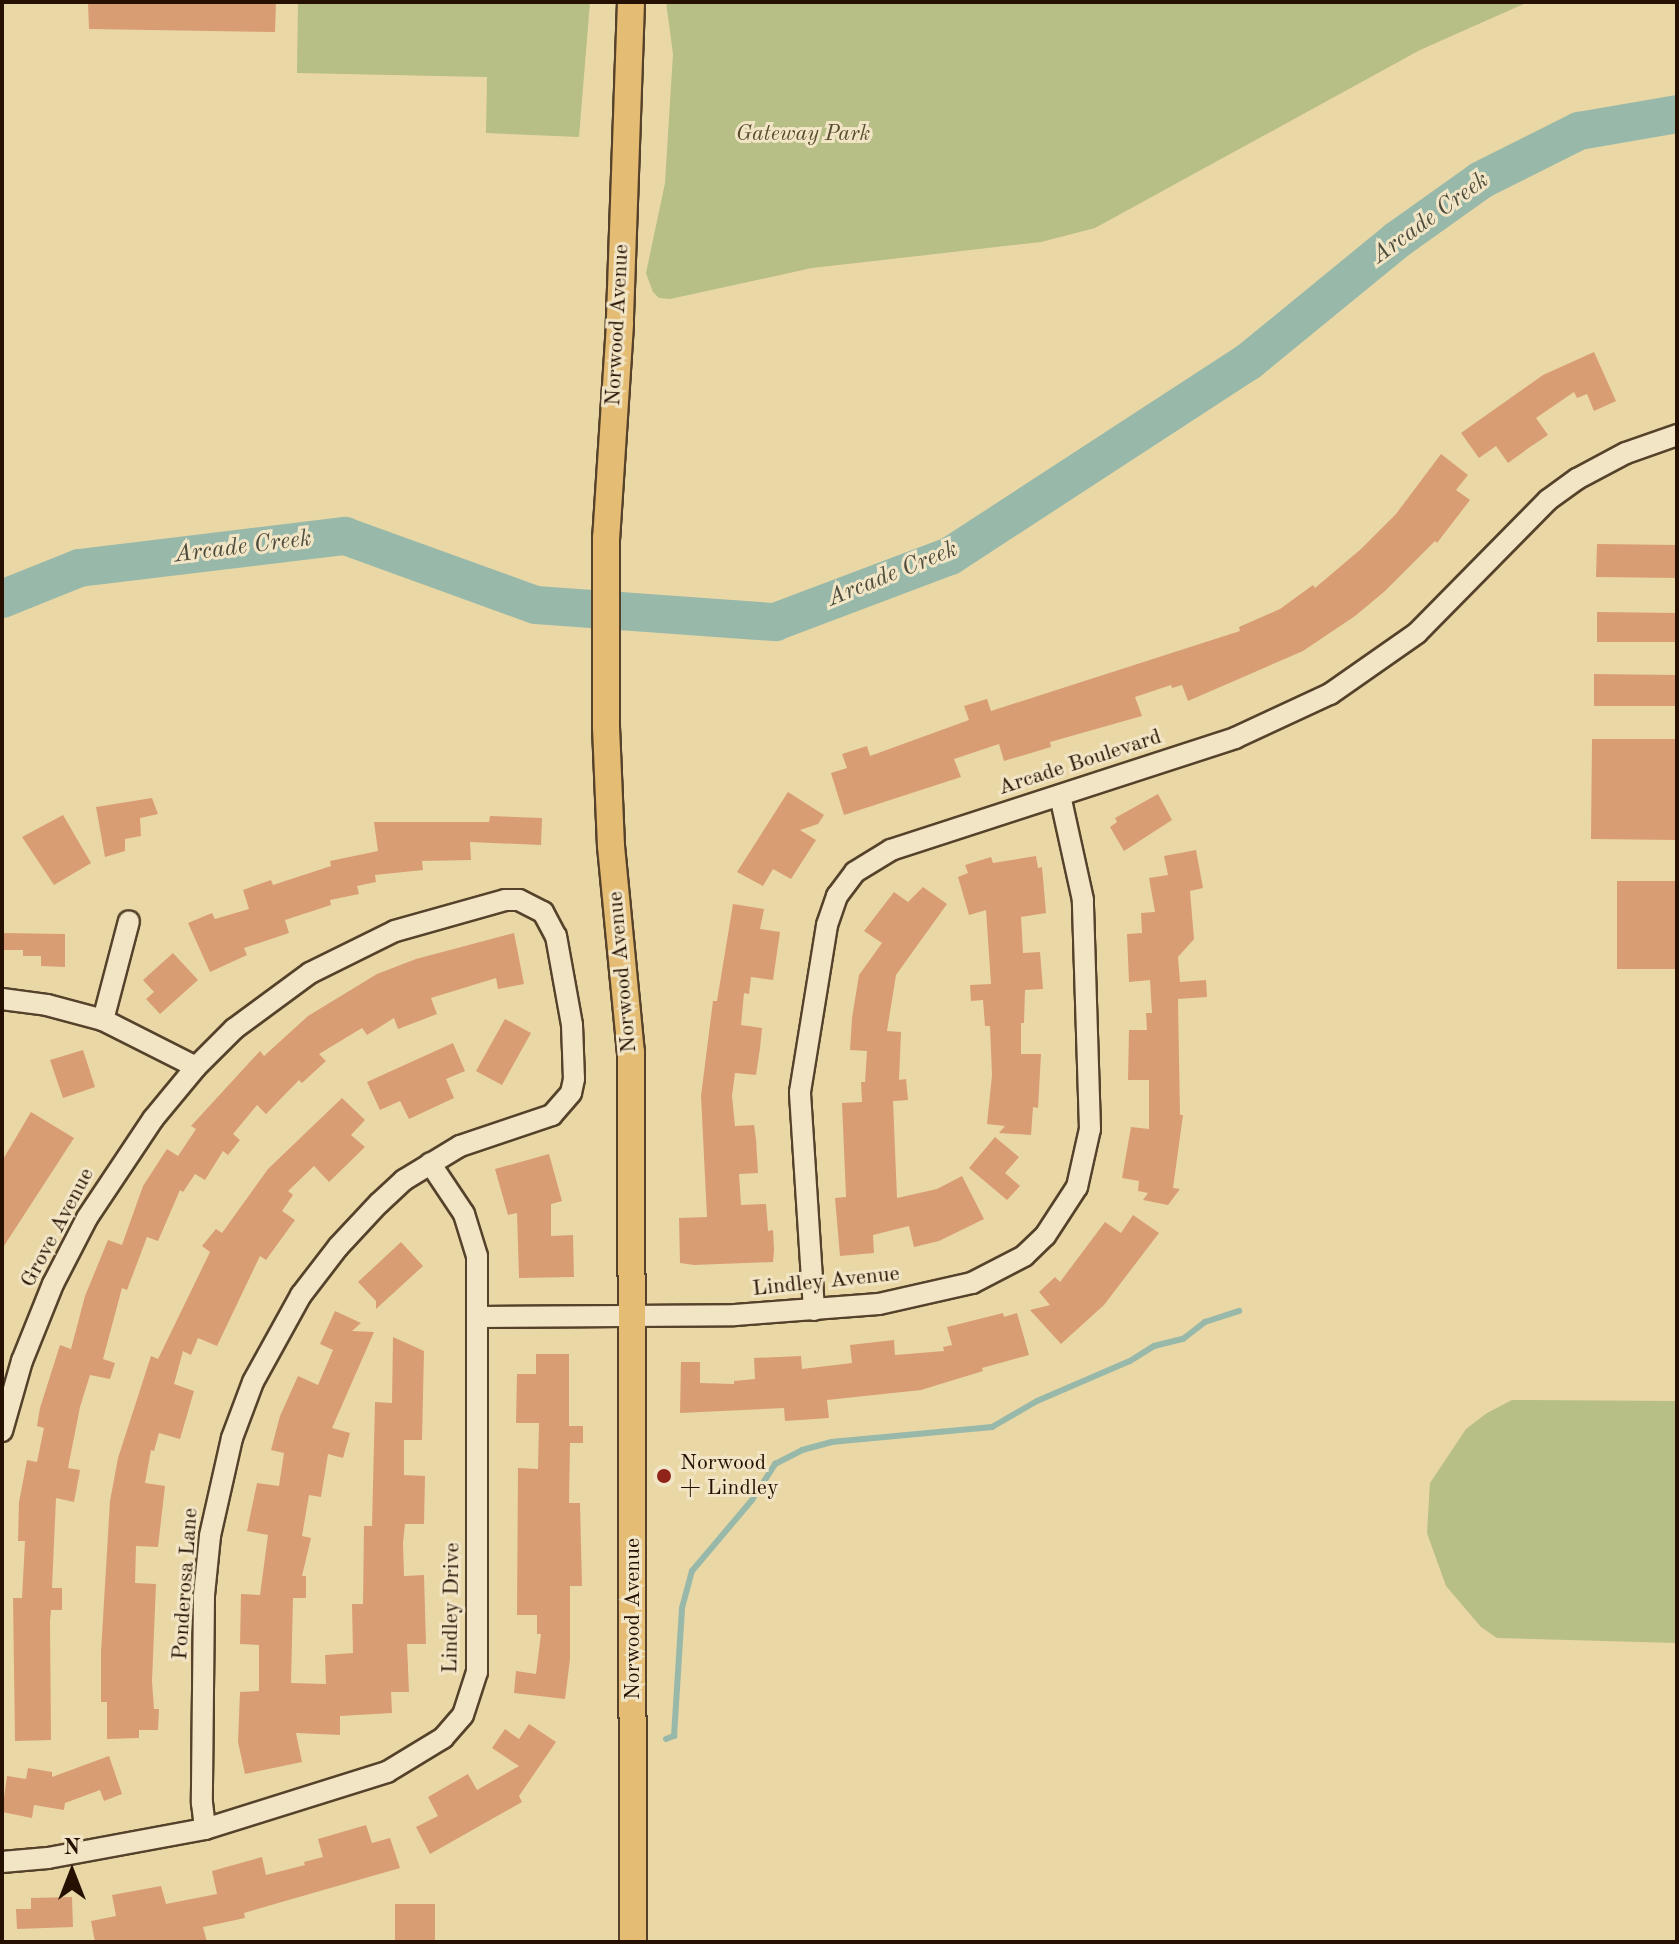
<!DOCTYPE html>
<style>
body{margin:0}
#map{position:relative;width:1679px;height:1944px;overflow:hidden;background:#ead7a6;font-family:"Old Standard TT",serif}
div>[style]{position:absolute}
.green>*{inset:0;background:#b7be86}
.stream>*{height:6px;margin:-3px;padding:0 3px;transform-origin:3px;border-radius:3px;background:#98b9a9}
.river>*{height:38px;margin:-19px;padding:0 19px;transform-origin:19px;border-radius:19px;background:#98b9a9}
.building>*{inset:0;background:#d99d73}
.roads{filter:drop-shadow(2px 0 #56422b) drop-shadow(-2px 0 #56422b) drop-shadow(0 2px #56422b) drop-shadow(0 -2px #56422b)}
.minor>*{height:20px;margin:-10px;padding:0 10px;transform-origin:10px;border-radius:10px;background:#f1e5c5}
.major>*{height:26px;margin:-13px;padding:0 13px;transform-origin:13px;border-radius:13px;background:#e5bc73}
.dots>*{width:22px;height:22px;translate:-50% -50%;box-sizing:border-box;border:4px solid #f1e5c5;border-radius:50%}
span{translate:-50% -50%;white-space:nowrap;text-align:center;line-height:1.15;-webkit-text-stroke:6px #f1e5c5;paint-order:stroke}
.park-label{font-size:22px;color:#584d30;font-style:italic}
.street-label{font-size:22px;color:#251002}
.poi-label{font-size:22px;color:#251002}
.left{translate:0 -50%;text-align:left}
.water-label{font-size:24px;color:#4d4b3c;font-style:italic}
.frame{position:absolute;inset:0;border:4px solid #251002;pointer-events:none}
.north{position:absolute;left:32px;top:1832px;width:80px;height:80px;-webkit-text-stroke:6px #f1e5c5;paint-order:stroke;rotate:0deg;font-size:22px;font-weight:700;line-height:32px;text-align:center;color:#251002}
.north::after{content:'';display:block;margin:auto;width:28px;height:36px;background:#251002;clip-path:polygon(50% 0,100% 100%,50% 72%,0 100%)}
</style>
<div id="map">
<div class="green">
<i style="clip-path:polygon(298px 2px,590px 2px,579px 137px,486px 133px,487px 77px,297px 73px)"></i>
<i style="clip-path:polygon(666px 2px,1528px 2px,1420px 50px,1095px 228px,1041px 242px,812px 268px,670px 299px,659px 298px,653px 292px,646px 273px,665px 183px,673px 54px)"></i>
<i style="clip-path:polygon(1512px 1400px,1677px 1401px,1677px 1643px,1497px 1638px,1481px 1627px,1446px 1586px,1427px 1533px,1430px 1483px,1466px 1429px,1487px 1413px)"></i>
</div>
<div class="stream">
<i style="left:666px;top:1739px;width:9px;rotate:-21deg"></i>
<i style="left:674px;top:1736px;width:128px;rotate:-86.4deg"></i>
<i style="left:682px;top:1608px;width:38px;rotate:-75deg"></i>
<i style="left:692px;top:1571px;width:93px;rotate:-49.8deg"></i>
<i style="left:752px;top:1500px;width:43px;rotate:-57.4deg"></i>
<i style="left:775px;top:1464px;width:30px;rotate:-27deg"></i>
<i style="left:802px;top:1450px;width:30px;rotate:-15deg"></i>
<i style="left:831px;top:1442px;width:162px;rotate:-5.3deg"></i>
<i style="left:992px;top:1427px;width:52px;rotate:-30deg"></i>
<i style="left:1037px;top:1401px;width:101px;rotate:-23.3deg"></i>
<i style="left:1130px;top:1361px;width:28px;rotate:-32deg"></i>
<i style="left:1154px;top:1346px;width:30px;rotate:-14deg"></i>
<i style="left:1183px;top:1339px;width:28px;rotate:-38deg"></i>
<i style="left:1205px;top:1322px;width:36px;rotate:-18deg"></i>
</div>
<div class="river">
<i style="left:2px;top:599px;width:83px;rotate:-21.9deg"></i>
<i style="left:79px;top:568px;width:268px;rotate:-6.9deg"></i>
<i style="left:345px;top:536px;width:203px;rotate:19.9deg"></i>
<i style="left:536px;top:605px;width:240px;rotate:4.1deg"></i>
<i style="left:775px;top:622px;width:187px;rotate:-20.7deg"></i>
<i style="left:950px;top:556px;width:356px;rotate:-33.1deg"></i>
<i style="left:1248px;top:362px;width:193px;rotate:-39.3deg"></i>
<i style="left:1397px;top:240px;width:103px;rotate:-35.5deg"></i>
<i style="left:1481px;top:180px;width:110px;rotate:-26.6deg"></i>
<i style="left:1579px;top:131px;width:99px;rotate:-9.8deg"></i>
</div>
<div class="building">
<i style="clip-path:polygon(88px 2px,276px 2px,275px 32px,89px 29px)"></i>
<i style="clip-path:polygon(1594px 352px,1616px 401px,1594px 411px,1587px 394px,1577px 398px,1574px 392px,1536px 418px,1548px 435px,1530px 447px,1508px 463px,1496px 446px,1479px 458px,1461px 433px,1543px 375px)"></i>
<i style="clip-path:polygon(1441px 454px,1468px 475px,1456px 490px,1470px 500px,1437px 543px,1435px 541px,1385px 591px,1355px 616px,1303px 651px,1188px 701px,1182px 685px,1172px 688px,1171px 685px,1135px 697px,1142px 716px,1050px 742px,1051px 747px,1031px 753px,1004px 761px,999px 744px,954px 759px,961px 777px,844px 815px,831px 773px,847px 768px,842px 754px,867px 746px,870px 756px,969px 720px,964px 706px,987px 699px,991px 711px,1240px 631px,1239px 627px,1280px 609px,1313px 585px,1315px 588px,1361px 549px,1396px 514px)"></i>
<i style="clip-path:polygon(1597px 544px,1677px 545px,1677px 578px,1596px 577px)"></i>
<i style="clip-path:polygon(1597px 612px,1677px 613px,1677px 642px,1597px 642px)"></i>
<i style="clip-path:polygon(1594px 674px,1677px 675px,1677px 706px,1594px 706px)"></i>
<i style="clip-path:polygon(1592px 739px,1677px 739px,1677px 840px,1591px 839px)"></i>
<i style="clip-path:polygon(788px 792px,824px 815px,818px 824px,800px 830px,816px 840px,791px 879px,773px 869px,763px 886px,737px 872px)"></i>
<i style="clip-path:polygon(1158px 794px,1172px 820px,1124px 851px,1110px 827px,1117px 822px,1115px 818px)"></i>
<i style="clip-path:polygon(152px 798px,158px 814px,140px 818px,141px 836px,125px 839px,125px 851px,105px 857px,96px 807px)"></i>
<i style="clip-path:polygon(63px 815px,91px 863px,54px 885px,22px 837px)"></i>
<i style="clip-path:polygon(490px 816px,542px 818px,541px 845px,470px 842px,471px 860px,422px 861px,423px 870px,375px 875px,376px 882px,357px 886px,359px 894px,330px 900px,331px 905px,285px 920px,289px 933px,244px 948px,247px 955px,210px 972px,188px 923px,212px 913px,215px 919px,249px 909px,243px 890px,271px 880px,273px 885px,331px 866px,330px 861px,378px 851px,374px 822px,489px 822px)"></i>
<i style="clip-path:polygon(1196px 850px,1203px 888px,1190px 891px,1194px 939px,1178px 957px,1180px 982px,1206px 980px,1207px 997px,1178px 999px,1180px 1115px,1183px 1115px,1173px 1188px,1180px 1189px,1168px 1205px,1143px 1200px,1148px 1193px,1138px 1191px,1139px 1181px,1122px 1178px,1131px 1127px,1149px 1129px,1149px 1080px,1128px 1080px,1129px 1030px,1147px 1030px,1146px 1013px,1152px 1013px,1150px 980px,1129px 982px,1127px 934px,1142px 933px,1141px 913px,1155px 912px,1149px 878px,1168px 875px,1164px 856px)"></i>
<i style="clip-path:polygon(1036px 856px,1038px 868px,1042px 867px,1046px 913px,1021px 917px,1023px 953px,1040px 952px,1043px 989px,1025px 990px,1024px 1023px,1021px 1023px,1021px 1054px,1041px 1054px,1038px 1108px,1033px 1107px,1031px 1135px,999px 1133px,1005px 1126px,987px 1124px,992px 1075px,990px 1026px,985px 1026px,983px 1000px,971px 1001px,970px 985px,991px 984px,986px 910px,969px 915px,958px 877px,968px 873px,965px 865px,991px 857px,993px 863px)"></i>
<i style="clip-path:polygon(1617px 881px,1677px 881px,1677px 969px,1617px 969px)"></i>
<i style="clip-path:polygon(923px 887px,947px 904px,896px 975px,887px 1031px,901px 1032px,899px 1080px,906px 1079px,908px 1100px,893px 1101px,897px 1198px,937px 1189px,962px 1176px,984px 1219px,939px 1241px,914px 1247px,909px 1226px,873px 1235px,874px 1253px,840px 1256px,835px 1198px,846px 1197px,842px 1103px,862px 1102px,861px 1082px,865px 1082px,867px 1051px,850px 1050px,852px 1018px,859px 975px,882px 943px,864px 931px,894px 892px,908px 902px)"></i>
<i style="clip-path:polygon(733px 904px,764px 909px,760px 929px,780px 932px,773px 980px,751px 977px,749px 994px,744px 993px,741px 1025px,762px 1028px,760px 1048px,756px 1075px,735px 1073px,732px 1096px,735px 1126px,754px 1125px,756px 1139px,758px 1173px,739px 1174px,741px 1205px,766px 1204px,768px 1231px,773px 1230px,774px 1250px,773px 1262px,694px 1265px,680px 1263px,679px 1218px,707px 1217px,701px 1096px,713px 1001px,717px 1001px)"></i>
<i style="clip-path:polygon(2px 933px,65px 934px,65px 967px,41px 966px,41px 956px,23px 956px,23px 950px,2px 950px)"></i>
<i style="clip-path:polygon(514px 933px,524px 984px,498px 989px,496px 978px,431px 998px,437px 1014px,398px 1029px,394px 1018px,367px 1035px,362px 1028px,319px 1054px,326px 1061px,302px 1083px,299px 1080px,266px 1114px,257px 1105px,233px 1134px,240px 1140px,228px 1155px,223px 1151px,205px 1180px,195px 1174px,183px 1192px,180px 1190px,158px 1241px,147px 1237px,127px 1290px,122px 1288px,103px 1359px,115px 1363px,110px 1379px,90px 1375px,80px 1407px,68px 1468px,80px 1470px,74px 1502px,56px 1498px,52px 1588px,62px 1588px,62px 1610px,51px 1610px,50px 1621px,51px 1740px,15px 1741px,13px 1598px,22px 1598px,25px 1541px,18px 1541px,19px 1502px,27px 1460px,37px 1462px,44px 1428px,37px 1426px,40px 1408px,60px 1345px,71px 1349px,85px 1296px,108px 1240px,122px 1245px,143px 1186px,167px 1149px,178px 1156px,196px 1129px,191px 1126px,260px 1051px,264px 1056px,308px 1016px,377px 974px,416px 959px)"></i>
<i style="clip-path:polygon(173px 953px,198px 980px,160px 1014px,146px 999px,154px 992px,143px 980px)"></i>
<i style="clip-path:polygon(505px 1019px,531px 1033px,502px 1085px,476px 1071px)"></i>
<i style="clip-path:polygon(453px 1043px,465px 1071px,446px 1079px,454px 1098px,409px 1119px,400px 1101px,380px 1110px,367px 1082px)"></i>
<i style="clip-path:polygon(83px 1050px,95px 1087px,63px 1098px,50px 1060px)"></i>
<i style="clip-path:polygon(342px 1098px,365px 1120px,351px 1135px,365px 1147px,329px 1182px,314px 1166px,288px 1191px,293px 1195px,282px 1211px,295px 1220px,266px 1260px,260px 1256px,217px 1346px,198px 1338px,191px 1355px,183px 1351px,174px 1384px,194px 1391px,180px 1439px,159px 1433px,154px 1451px,151px 1450px,145px 1483px,165px 1486px,158px 1547px,136px 1546px,135px 1583px,156px 1584px,152px 1681px,154px 1709px,159px 1709px,158px 1730px,139px 1730px,139px 1738px,107px 1739px,107px 1702px,101px 1702px,101px 1652px,110px 1501px,118px 1458px,151px 1356px,158px 1359px,210px 1252px,202px 1246px,216px 1229px,222px 1233px,268px 1169px)"></i>
<i style="clip-path:polygon(31px 1112px,74px 1138px,2px 1249px,2px 1161px)"></i>
<i style="clip-path:polygon(995px 1137px,1019px 1157px,1005px 1173px,1020px 1186px,1007px 1200px,969px 1168px)"></i>
<i style="clip-path:polygon(549px 1154px,562px 1201px,551px 1204px,551px 1236px,573px 1235px,574px 1277px,519px 1278px,517px 1213px,508px 1215px,495px 1169px)"></i>
<i style="clip-path:polygon(1133px 1215px,1159px 1233px,1104px 1305px,1061px 1344px,1030px 1310px,1050px 1305px,1039px 1292px,1055px 1277px,1060px 1282px,1105px 1222px,1121px 1233px)"></i>
<i style="clip-path:polygon(401px 1242px,423px 1266px,376px 1309px,376px 1301px,358px 1282px)"></i>
<i style="clip-path:polygon(335px 1311px,361px 1323px,352px 1331px,374px 1332px,332px 1428px,350px 1433px,343px 1458px,328px 1454px,321px 1497px,309px 1495px,302px 1536px,311px 1538px,302px 1576px,306px 1576px,306px 1598px,293px 1598px,291px 1683px,326px 1684px,325px 1655px,353px 1653px,352px 1604px,363px 1604px,364px 1526px,372px 1526px,375px 1402px,392px 1403px,393px 1337px,424px 1351px,422px 1440px,404px 1440px,404px 1475px,425px 1476px,424px 1524px,405px 1524px,403px 1543px,404px 1576px,424px 1575px,426px 1644px,407px 1644px,409px 1692px,391px 1692px,392px 1713px,340px 1716px,340px 1735px,296px 1733px,302px 1762px,245px 1774px,238px 1742px,240px 1692px,259px 1691px,259px 1645px,240px 1644px,241px 1594px,260px 1595px,268px 1535px,247px 1531px,257px 1483px,279px 1486px,284px 1453px,271px 1450px,280px 1416px,298px 1376px,318px 1385px,333px 1350px,320px 1344px)"></i>
<i style="clip-path:polygon(1003px 1313px,1004px 1317px,1017px 1313px,1029px 1355px,982px 1368px,983px 1371px,921px 1390px,827px 1400px,829px 1418px,785px 1421px,784px 1408px,680px 1413px,681px 1362px,700px 1362px,700px 1383px,734px 1384px,734px 1381px,755px 1379px,754px 1358px,801px 1356px,802px 1369px,852px 1363px,850px 1345px,894px 1340px,895px 1355px,944px 1351px,943px 1347px,952px 1345px,947px 1327px)"></i>
<i style="clip-path:polygon(536px 1354px,569px 1354px,569px 1426px,583px 1426px,583px 1443px,570px 1443px,569px 1503px,580px 1503px,582px 1586px,570px 1586px,570px 1659px,565px 1699px,514px 1693px,516px 1671px,536px 1674px,541px 1634px,537px 1634px,537px 1615px,517px 1615px,518px 1468px,538px 1469px,539px 1423px,516px 1423px,517px 1374px,536px 1374px)"></i>
<i style="clip-path:polygon(529px 1724px,556px 1742px,519px 1796px,522px 1802px,430px 1854px,416px 1827px,438px 1816px,428px 1797px,468px 1774px,477px 1790px,519px 1766px,492px 1748px,505px 1729px,519px 1739px)"></i>
<i style="clip-path:polygon(109px 1756px,122px 1794px,104px 1801px,100px 1790px,65px 1803px,64px 1810px,34px 1805px,32px 1818px,2px 1812px,7px 1776px,26px 1779px,28px 1768px,52px 1772px,52px 1777px)"></i>
<i style="clip-path:polygon(366px 1825px,372px 1843px,390px 1838px,400px 1868px,244px 1913px,245px 1918px,203px 1927px,207px 1942px,95px 1942px,91px 1921px,116px 1916px,112px 1895px,161px 1886px,166px 1904px,217px 1894px,212px 1871px,262px 1857px,266px 1875px,305px 1865px,304px 1862px,323px 1857px,318px 1839px)"></i>
<i style="clip-path:polygon(72px 1897px,73px 1927px,17px 1929px,16px 1909px,31px 1909px,31px 1898px)"></i>
<i style="clip-path:polygon(395px 1904px,435px 1904px,435px 1942px,395px 1942px)"></i>
</div>
<div class="roads">
<div class="minor">
<i style="left:2px;top:999px;width:45px;rotate:7.6deg"></i>
<i style="left:47px;top:1005px;width:58px;rotate:15deg"></i>
<i style="left:103px;top:1020px;width:104px;rotate:26.8deg"></i>
<i style="left:103px;top:1020px;width:102px;rotate:-75.3deg"></i>
<i style="left:814px;top:1310px;width:218px;rotate:-93.7deg"></i>
<i style="left:800px;top:1092px;width:169px;rotate:-80.8deg"></i>
<i style="left:827px;top:925px;width:31px;rotate:-71deg"></i>
<i style="left:837px;top:896px;width:30px;rotate:-53deg"></i>
<i style="left:855px;top:872px;width:42px;rotate:-31.4deg"></i>
<i style="left:891px;top:850px;width:362px;rotate:-18deg"></i>
<i style="left:1235px;top:738px;width:105px;rotate:-24.9deg"></i>
<i style="left:1330px;top:694px;width:106px;rotate:-35deg"></i>
<i style="left:1417px;top:633px;width:187px;rotate:-45.4deg"></i>
<i style="left:1548px;top:500px;width:36px;rotate:-36deg"></i>
<i style="left:1577px;top:479px;width:55px;rotate:-28deg"></i>
<i style="left:1626px;top:453px;width:54px;rotate:-19.4deg"></i>
<i style="left:477px;top:1317px;width:258px;rotate:-0.4deg"></i>
<i style="left:735px;top:1315px;width:144px;rotate:-4.4deg"></i>
<i style="left:879px;top:1304px;width:95px;rotate:-12.7deg"></i>
<i style="left:972px;top:1283px;width:59px;rotate:-27.4deg"></i>
<i style="left:1024px;top:1256px;width:29px;rotate:-44deg"></i>
<i style="left:1045px;top:1236px;width:59px;rotate:-56.9deg"></i>
<i style="left:1077px;top:1187px;width:59px;rotate:-77.4deg"></i>
<i style="left:1090px;top:1129px;width:229px;rotate:-91.8deg"></i>
<i style="left:1083px;top:900px;width:107px;rotate:-102.4deg"></i>
<i style="left:2px;top:1431px;width:73px;rotate:-74.1deg"></i>
<i style="left:22px;top:1361px;width:83px;rotate:-68.1deg"></i>
<i style="left:53px;top:1284px;width:74px;rotate:-62.7deg"></i>
<i style="left:87px;top:1218px;width:119px;rotate:-56.3deg"></i>
<i style="left:153px;top:1119px;width:67px;rotate:-50.4deg"></i>
<i style="left:196px;top:1067px;width:54px;rotate:-45deg"></i>
<i style="left:234px;top:1029px;width:94px;rotate:-36.4deg"></i>
<i style="left:310px;top:973px;width:95px;rotate:-26.3deg"></i>
<i style="left:395px;top:931px;width:114px;rotate:-15.7deg"></i>
<i style="left:505px;top:900px;width:14px"></i>
<i style="left:519px;top:900px;width:27px;rotate:27deg"></i>
<i style="left:543px;top:912px;width:27px;rotate:62deg"></i>
<i style="left:556px;top:936px;width:90px;rotate:79.8deg"></i>
<i style="left:572px;top:1025px;width:54px;rotate:87.9deg"></i>
<i style="left:574px;top:1079px;width:14px;rotate:102deg"></i>
<i style="left:571px;top:1093px;width:29px;rotate:131deg"></i>
<i style="left:552px;top:1115px;width:97px;rotate:161.4deg"></i>
<i style="left:460px;top:1146px;width:66px;rotate:148.7deg"></i>
<i style="left:404px;top:1180px;width:34px;rotate:137deg"></i>
<i style="left:379px;top:1203px;width:60px;rotate:133deg"></i>
<i style="left:338px;top:1247px;width:61px;rotate:127.6deg"></i>
<i style="left:301px;top:1295px;width:99px;rotate:118.9deg"></i>
<i style="left:253px;top:1382px;width:60px;rotate:110.6deg"></i>
<i style="left:232px;top:1438px;width:100px;rotate:102.7deg"></i>
<i style="left:210px;top:1536px;width:59px;rotate:95.8deg"></i>
<i style="left:204px;top:1595px;width:208px;rotate:90.6deg"></i>
<i style="left:202px;top:1803px;width:26px;rotate:83deg"></i>
<i style="left:2px;top:1862px;width:46px;rotate:-5deg"></i>
<i style="left:48px;top:1858px;width:160px;rotate:-10.5deg"></i>
<i style="left:205px;top:1829px;width:191px;rotate:-17.4deg"></i>
<i style="left:387px;top:1772px;width:66px;rotate:-31.3deg"></i>
<i style="left:443px;top:1738px;width:30px;rotate:-49deg"></i>
<i style="left:463px;top:1715px;width:45px;rotate:-72deg"></i>
<i style="left:477px;top:1672px;width:416px;rotate:-90deg"></i>
<i style="left:477px;top:1256px;width:44px;rotate:-107.2deg"></i>
<i style="left:464px;top:1214px;width:61px;rotate:-123.7deg"></i>
</div>
<div class="major">
<i style="left:631px;top:2px;width:322px;rotate:92deg"></i>
<i style="left:620px;top:324px;width:214px;rotate:93.7deg"></i>
<i style="left:606px;top:538px;width:189px;rotate:90deg"></i>
<i style="left:606px;top:727px;width:119px;rotate:87.6deg"></i>
<i style="left:611px;top:846px;width:207px;rotate:84.5deg"></i>
<i style="left:631px;top:1052px;width:890px;rotate:89.87deg"></i>
</div>
</div>
<div class="dots">
<i style="left:664px;top:1476px;background:#8f2418"></i>
</div>
<div class="park-label">
<span style="left:803px;top:135px">Gateway Park</span>
</div>
<div class="street-label">
<span style="left:618px;top:325px;rotate:-87deg">Norwood Avenue</span>
<span style="left:1080px;top:763px;rotate:-18deg">Arcade Boulevard</span>
<span style="left:623px;top:972px;rotate:-95deg">Norwood Avenue</span>
<span style="left:58px;top:1228px;rotate:-62deg">Grove Avenue</span>
<span style="left:826px;top:1282px;rotate:-6deg">Lindley Avenue</span>
<span style="left:186px;top:1584px;rotate:-86deg">Ponderosa Lane</span>
<span style="left:452px;top:1608px;rotate:-89deg">Lindley Drive</span>
<span style="left:634px;top:1619px;rotate:-90deg">Norwood Avenue</span>
</div>
<div class="poi-label">
<span class="left" style="left:680px;top:1476px">Norwood<br>+ Lindley</span>
</div>
<div class="water-label">
<span style="left:1431px;top:219px;rotate:-36deg">Arcade Creek</span>
<span style="left:243px;top:548px;rotate:-7deg">Arcade Creek</span>
<span style="left:893px;top:575px;rotate:-22deg">Arcade Creek</span>
</div>
<div class="frame"></div>
<div class="north">N</div>
</div>
